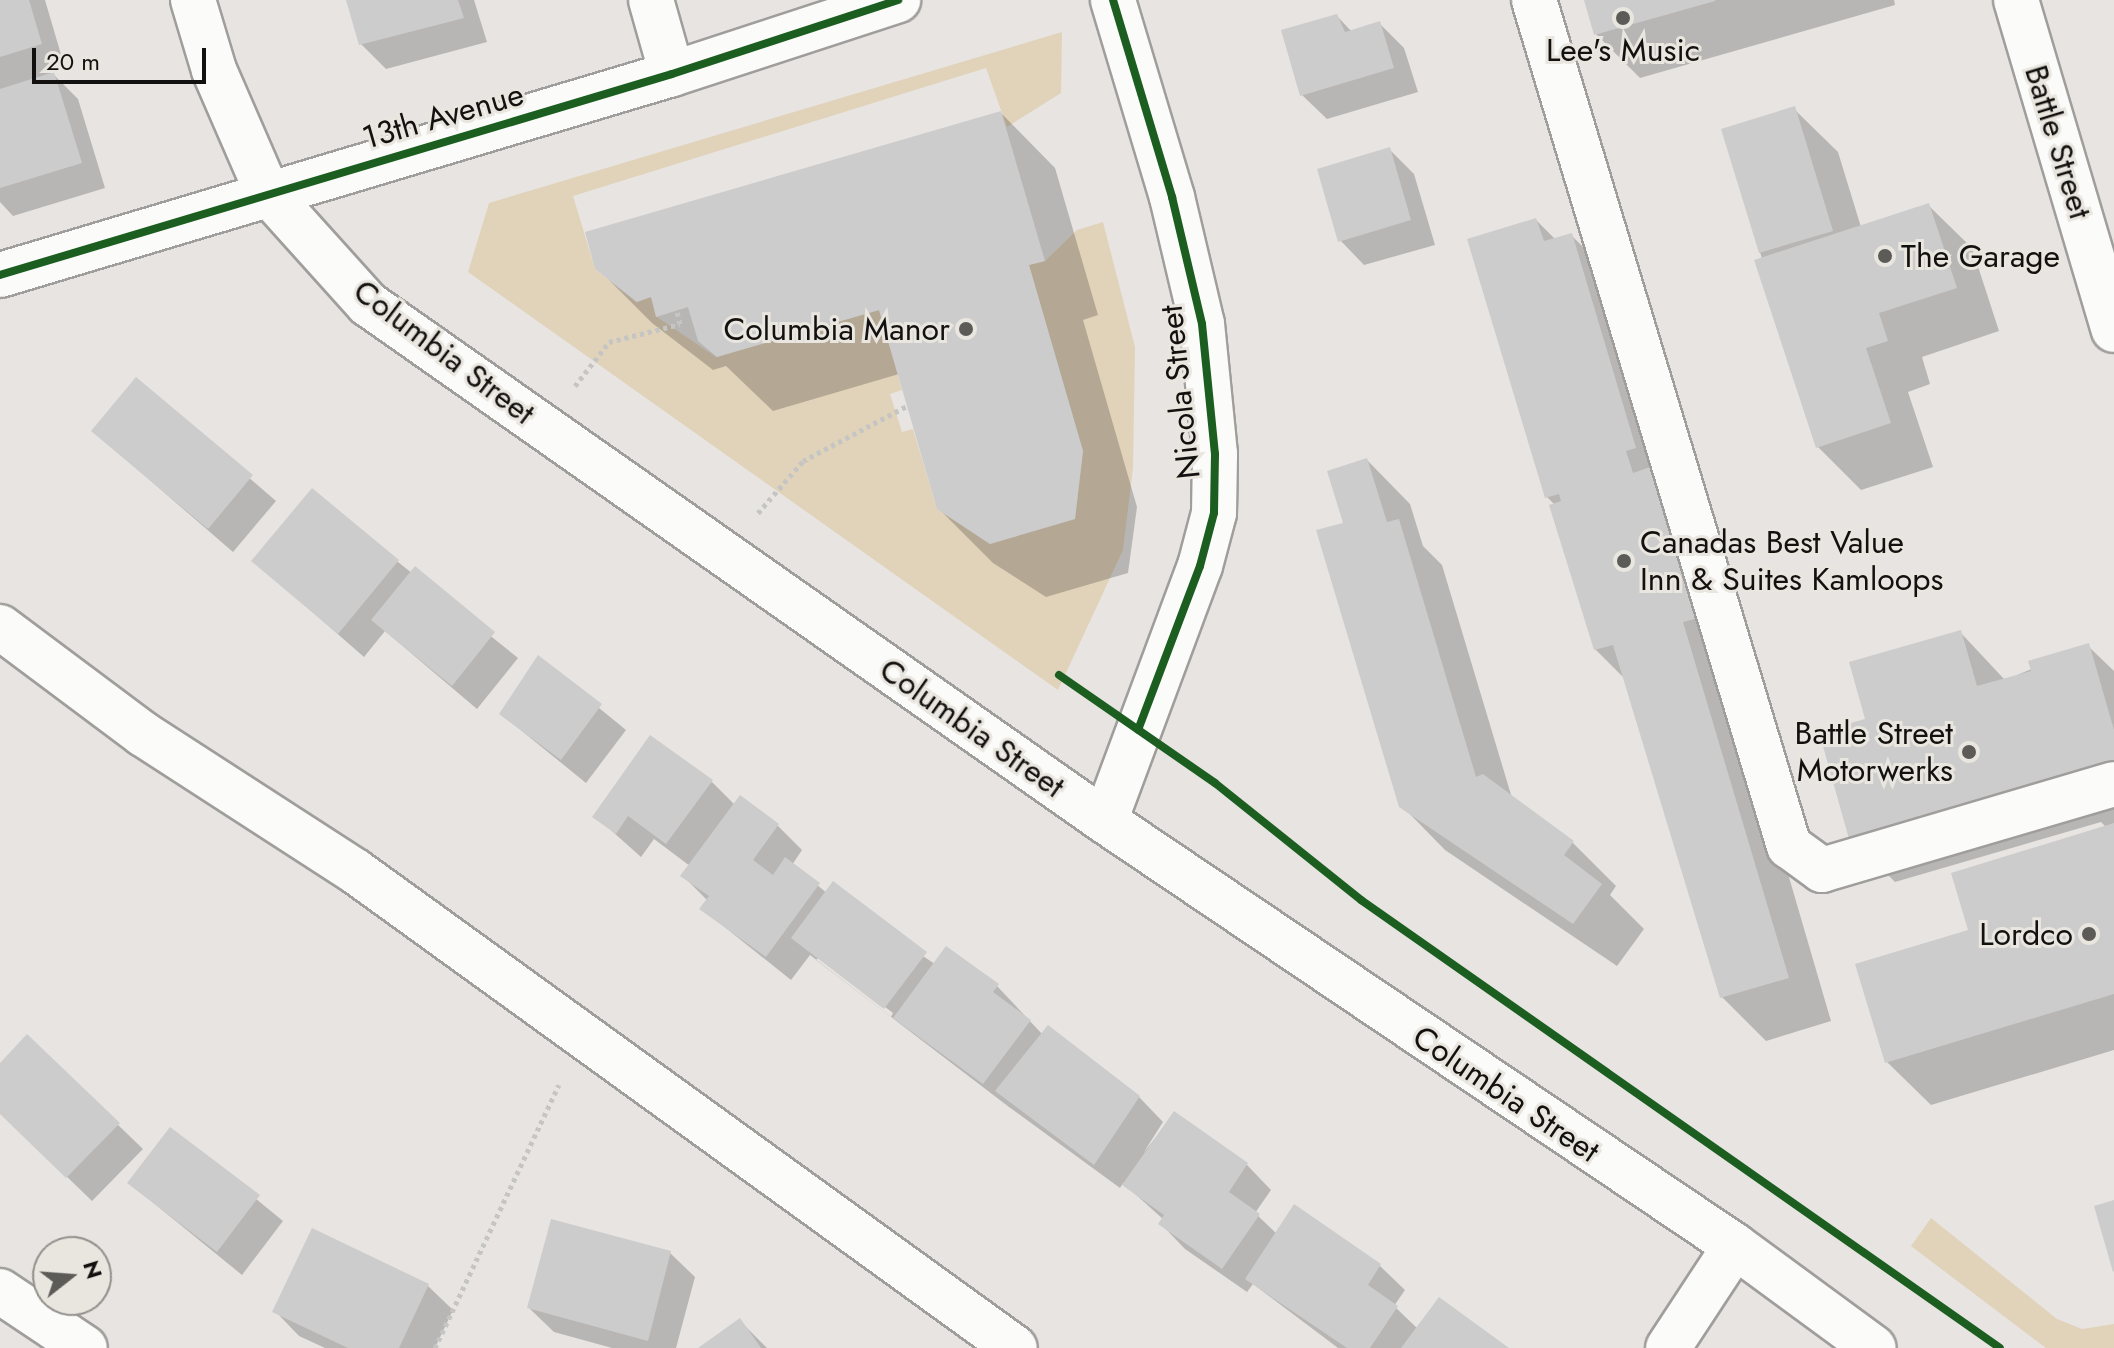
<!DOCTYPE html>
<style>
body{margin:0}
#map{position:relative;width:2114px;height:1348px;overflow:hidden;background:#e7e4e1;font-family:Jost,sans-serif}
div>[style]{position:absolute}
.green>*{inset:0;background:#e1d3b9}
.shadow>*{inset:0;background:#0003}
.building>*{inset:0;background:#cdcccc}
.path>*{height:5px;margin-top:-2.5px;transform-origin:0;background:repeating-linear-gradient(90deg,#c5c5c3 0 4px,transparent 0 8px)}
.roads{filter:drop-shadow(2px 0 #a09e9c) drop-shadow(-2px 0 #a09e9c) drop-shadow(0 2px #a09e9c) drop-shadow(0 -2px #a09e9c)}
.minor>*{height:44px;margin:-22px;padding:0 22px;transform-origin:22px;border-radius:22px;background:#fbfbfa}
.major>*{height:44px;margin:-22px;padding:0 22px;transform-origin:22px;border-radius:22px;background:#fbfbfa}
.cycleway>*{height:8px;margin:-4px;padding:0 4px;transform-origin:4px;border-radius:4px;background:#1b5e20}
.dots>*{width:22px;height:22px;translate:-50% -50%;box-sizing:border-box;border:4px solid #e9e5df;border-radius:50%}
span{translate:-50% -50%;white-space:nowrap;text-align:center;line-height:1.15;-webkit-text-stroke:6px #e9e5df;paint-order:stroke}
.poi-label{font-size:32px;color:#13110f}
.left{translate:0 -50%;text-align:left}
.right{translate:-100% -50%;text-align:right}
.street-label{font-size:32px;color:#13110f}
.north{position:absolute;left:32px;top:1236px;width:80px;height:80px;box-sizing:border-box;background:#e9e5df;border:2px solid #93908c;border-radius:50%;rotate:73deg;font-size:22px;font-weight:700;line-height:32px;text-align:center;color:#13110f}
.north::after{content:'';display:block;margin:auto;width:28px;height:36px;background:#5d5b58;clip-path:polygon(50% 0,100% 100%,50% 72%,0 100%)}
.scale{position:absolute;left:32px;top:48px;width:174px;height:36px;box-sizing:border-box;border:4px solid #13110f;border-top:0;padding-left:10px;font-size:24px;line-height:28px;white-space:nowrap;color:#13110f;-webkit-text-stroke:6px #e9e5df;paint-order:stroke}
</style>
<div id="map">
<div class="green">
<i style="clip-path:polygon(1062px 32px,1061px 93px,1007px 127px,986px 68px,573px 196px,595px 269px,636px 302px,651px 297px,657px 317px,716px 357px,879px 310px,902px 390px,890px 394px,902px 432px,913px 429px,937px 509px,990px 544px,1075px 519px,1083px 451px,1029px 265px,1045px 261px,1077px 230px,1103px 222px,1135px 347px,1133px 468px,1123px 550px,1058px 690px,468px 272px,489px 203px)"></i>
<i style="clip-path:polygon(1931px 1218px,2057px 1319px,2082px 1329px,2114px 1324px,2114px 1348px,2046px 1348px,1911px 1246px)"></i>
</div>
<div class="shadow">
<i style="clip-path:polygon(0 0,45px 0,65px 68px,51px 72px,78px 99px,105px 188px,13px 216px,0 202px)"></i>
<i style="clip-path:polygon(348px 0,474px 0,487px 42px,386px 69px,361px 44px)"></i>
<i style="clip-path:polygon(1586px 0,1894px 0,1895px 5px,1640px 78px,1596px 34px)"></i>
<i style="clip-path:polygon(1337px 16px,1352px 32px,1379px 23px,1404px 48px,1418px 92px,1327px 119px,1302px 95px)"></i>
<i style="clip-path:polygon(1794px 109px,1838px 152px,1861px 227px,1928px 205px,1972px 248px,1999px 331px,1922px 357px,1930px 384px,1908px 392px,1933px 467px,1861px 490px,1818px 447px,1760px 252px)"></i>
<i style="clip-path:polygon(1001px 113px,1055px 168px,1098px 315px,1083px 320px,1137px 507px,1128px 573px,1046px 597px,993px 563px,938px 508px,899px 374px,773px 411px,726px 366px,713px 370px,652px 323px,597px 268px)"></i>
<i style="clip-path:polygon(1390px 150px,1414px 174px,1435px 245px,1364px 265px,1340px 240px)"></i>
<i style="clip-path:polygon(1536px 220px,1555px 239px,1571px 235px,1614px 278px,1831px 1021px,1766px 1041px,1722px 997px,1626px 680px,1595px 649px,1555px 505px,1547px 497px)"></i>
<i style="clip-path:polygon(136px 380px,276px 501px,233px 552px,93px 431px)"></i>
<i style="clip-path:polygon(1367px 460px,1410px 504px,1423px 546px,1442px 565px,1512px 798px,1573px 843px,1616px 886px,1610px 895px,1644px 929px,1617px 966px,1445px 850px,1401px 805px,1345px 524px)"></i>
<i style="clip-path:polygon(254px 561px,398px 562px,518px 658px,477px 709px,385px 631px,364px 657px)"></i>
<i style="clip-path:polygon(1960px 632px,2005px 680px,2088px 646px,2114px 671px,2114px 1050px,1931px 1105px,1887px 1062px,1971px 931px,2107px 828px,2101px 822px,1895px 882px,1851px 838px,1868px 721px)"></i>
<i style="clip-path:polygon(538px 658px,626px 730px,586px 783px,501px 714px)"></i>
<i style="clip-path:polygon(evenodd,712px 782px,735px 805px,740px 798px,778px 826px,802px 850px,792px 865px,827px 893px,935px 964px,997px 986px,1043px 1035px,1139px 1097px,1163px 1122px,1144px 1152px,1175px 1114px,1247px 1165px,1271px 1190px,1255px 1213px,1277px 1234px,1295px 1207px,1380px 1266px,1405px 1290px,1394px 1306px,1418px 1329px,1505px 1348px,1338px 1348px,1253px 1284px,1247px 1292px,1185px 1249px,1161px 1224px,1164px 1220px,1123px 1183px,1120px 1188px,1009px 1107px,810px 955px,791px 980px,702px 909px,708px 901px,683px 876px,690px 866px,654px 839px,641px 857px,595px 816px,712px 782px,819px 957px,893px 1013px,891px 1017px,816px 960px,819px 957px)"></i>
<i style="clip-path:polygon(27px 1037px,143px 1149px,92px 1201px,0 1112px,0 1065px)"></i>
<i style="clip-path:polygon(171px 1129px,283px 1221px,242px 1275px,129px 1183px)"></i>
<i style="clip-path:polygon(313px 1231px,428px 1286px,453px 1310px,435px 1348px,325px 1348px,299px 1336px,275px 1311px)"></i>
<i style="clip-path:polygon(670px 1253px,695px 1277px,676px 1348px,612px 1348px,554px 1332px,529px 1308px)"></i>
<i style="clip-path:polygon(740px 1321px,767px 1348px,702px 1348px)"></i>
</div>
<div class="building">
<i style="clip-path:polygon(0 0,29px 0,42px 44px,0 57px)"></i>
<i style="clip-path:polygon(346px 0,458px 0,464px 18px,359px 45px)"></i>
<i style="clip-path:polygon(1584px 0,1715px 0,1715px 1px,1594px 35px)"></i>
<i style="clip-path:polygon(1337px 14px,1345px 32px,1380px 21px,1394px 68px,1300px 96px,1281px 30px)"></i>
<i style="clip-path:polygon(54px 72px,82px 163px,0 188px,0 89px)"></i>
<i style="clip-path:polygon(1795px 106px,1833px 231px,1759px 253px,1721px 129px)"></i>
<i style="clip-path:polygon(1001px 111px,1045px 261px,1029px 265px,1083px 451px,1075px 519px,990px 544px,937px 509px,879px 310px,717px 357px,698px 341px,688px 307px,656px 317px,651px 297px,637px 302px,595px 269px,585px 232px)"></i>
<i style="clip-path:polygon(1390px 147px,1411px 220px,1338px 242px,1317px 169px)"></i>
<i style="clip-path:polygon(1929px 203px,1957px 288px,1879px 313px,1888px 341px,1866px 348px,1891px 423px,1816px 448px,1754px 260px)"></i>
<i style="clip-path:polygon(1536px 218px,1544px 241px,1572px 233px,1636px 448px,1626px 451px,1633px 473px,1653px 466px,1698px 618px,1683px 622px,1789px 978px,1720px 998px,1613px 645px,1594px 650px,1549px 505px,1561px 501px,1559px 494px,1545px 498px,1467px 239px)"></i>
<i style="clip-path:polygon(136px 377px,253px 475px,208px 529px,91px 431px)"></i>
<i style="clip-path:polygon(1367px 458px,1387px 522px,1399px 519px,1476px 777px,1483px 774px,1574px 841px,1564px 855px,1602px 884px,1573px 924px,1399px 807px,1316px 530px,1343px 523px,1327px 471px)"></i>
<i style="clip-path:polygon(312px 488px,399px 560px,338px 634px,251px 561px)"></i>
<i style="clip-path:polygon(415px 566px,495px 632px,452px 686px,371px 620px)"></i>
<i style="clip-path:polygon(1961px 630px,1977px 686px,2031px 671px,2028px 661px,2089px 643px,2114px 730px,2114px 771px,1849px 839px,1819px 732px,1865px 719px,1849px 662px)"></i>
<i style="clip-path:polygon(538px 655px,602px 704px,561px 760px,499px 714px)"></i>
<i style="clip-path:polygon(650px 735px,713px 780px,666px 844px,628px 816px,616px 834px,592px 817px)"></i>
<i style="clip-path:polygon(740px 795px,779px 824px,753px 860px,773px 875px,785px 857px,820px 883px,766px 957px,699px 909px,709px 896px,680px 876px)"></i>
<i style="clip-path:polygon(2114px 823px,2114px 994px,1885px 1063px,1855px 964px,1968px 930px,1951px 873px)"></i>
<i style="clip-path:polygon(833px 881px,927px 952px,884px 1009px,791px 938px)"></i>
<i style="clip-path:polygon(946px 946px,999px 984px,993px 992px,1031px 1020px,983px 1084px,893px 1018px)"></i>
<i style="clip-path:polygon(1048px 1025px,1140px 1096px,1094px 1165px,995px 1091px)"></i>
<i style="clip-path:polygon(27px 1034px,120px 1123px,66px 1178px,0 1114px,0 1063px)"></i>
<i style="clip-path:polygon(1174px 1111px,1248px 1163px,1229px 1192px,1260px 1214px,1222px 1269px,1158px 1224px,1164px 1215px,1122px 1185px)"></i>
<i style="clip-path:polygon(170px 1127px,260px 1195px,217px 1252px,127px 1183px)"></i>
<i style="clip-path:polygon(2114px 1200px,2114px 1271px,2113px 1272px,2094px 1206px)"></i>
<i style="clip-path:polygon(1294px 1204px,1381px 1264px,1368px 1285px,1398px 1306px,1370px 1348px,1347px 1348px,1245px 1279px)"></i>
<i style="clip-path:polygon(551px 1219px,671px 1251px,648px 1341px,527px 1308px)"></i>
<i style="clip-path:polygon(312px 1228px,429px 1284px,399px 1348px,348px 1348px,272px 1312px)"></i>
<i style="clip-path:polygon(1439px 1297px,1509px 1348px,1401px 1348px)"></i>
<i style="clip-path:polygon(740px 1318px,761px 1348px,698px 1348px)"></i>
</div>
<div class="path">
<i style="left:575px;top:386px;width:56px;rotate:-52.3deg"></i>
<i style="left:609px;top:342px;width:73px;rotate:-14.2deg"></i>
<i style="left:680px;top:324px;width:13px;rotate:-103deg"></i>
<i style="left:758px;top:513px;width:69px;rotate:-49.1deg"></i>
<i style="left:803px;top:461px;width:118px;rotate:-27.9deg"></i>
<i style="left:435px;top:1348px;width:291px;rotate:-64.8deg"></i>
</div>
<div class="roads">
<div class="minor">
<i style="left:651px;top:0;width:77px;rotate:74.2deg"></i>
<i style="left:1534px;top:0;width:884px;rotate:73.23deg"></i>
<i style="left:1789px;top:846px;width:41px;rotate:36deg"></i>
<i style="left:1822px;top:870px;width:304px;rotate:-16.4deg"></i>
<i style="left:0;top:275px;width:701px;rotate:-16.65deg"></i>
<i style="left:672px;top:74px;width:238px;rotate:-18.1deg"></i>
<i style="left:0;top:627px;width:179px;rotate:36.8deg"></i>
<i style="left:143px;top:734px;width:252px;rotate:32.9deg"></i>
<i style="left:355px;top:871px;width:814px;rotate:35.86deg"></i>
<i style="left:1105px;top:821px;width:272px;rotate:-69.6deg"></i>
<i style="left:1200px;top:566px;width:55px;rotate:-75.2deg"></i>
<i style="left:1214px;top:513px;width:59px;rotate:-89deg"></i>
<i style="left:1215px;top:454px;width:131px;rotate:-95.7deg"></i>
<i style="left:1202px;top:324px;width:130px;rotate:-103.3deg"></i>
<i style="left:1172px;top:197px;width:206px;rotate:-106.7deg"></i>
<i style="left:0;top:1291px;width:102px;rotate:33.8deg"></i>
<i style="left:1668px;top:1348px;width:122px;rotate:-56.7deg"></i>
</div>
<div class="major">
<i style="left:193px;top:0;width:73px;rotate:73.3deg"></i>
<i style="left:214px;top:70px;width:133px;rotate:66.5deg"></i>
<i style="left:267px;top:192px;width:151px;rotate:48deg"></i>
<i style="left:368px;top:304px;width:900px;rotate:35.05deg"></i>
<i style="left:1105px;top:821px;width:760px;rotate:34deg"></i>
<i style="left:1735px;top:1246px;width:172px;rotate:36.3deg"></i>
<i style="left:2016px;top:0;width:344px;rotate:73.5deg"></i>
</div>
</div>
<div class="cycleway">
<i style="left:1113px;top:0;width:206px;rotate:73.3deg"></i>
<i style="left:1172px;top:197px;width:130px;rotate:76.7deg"></i>
<i style="left:1202px;top:324px;width:131px;rotate:84.3deg"></i>
<i style="left:1215px;top:454px;width:59px;rotate:91deg"></i>
<i style="left:1214px;top:513px;width:55px;rotate:104.8deg"></i>
<i style="left:1200px;top:566px;width:175px;rotate:110.7deg"></i>
<i style="left:0;top:275px;width:701px;rotate:-16.65deg"></i>
<i style="left:672px;top:74px;width:238px;rotate:-18.1deg"></i>
<i style="left:1059px;top:675px;width:190px;rotate:34.7deg"></i>
<i style="left:1215px;top:783px;width:187px;rotate:38.7deg"></i>
<i style="left:1361px;top:900px;width:780px;rotate:35.03deg"></i>
</div>
<div class="dots">
<i style="left:1623px;top:18px;background:#5d5b58"></i>
<i style="left:1885px;top:256px;background:#5d5b58"></i>
<i style="left:966px;top:329px;background:#5d5b58"></i>
<i style="left:1624px;top:561px;background:#5d5b58"></i>
<i style="left:1969px;top:752px;background:#5d5b58"></i>
<i style="left:2089px;top:934px;background:#5d5b58"></i>
</div>
<div class="poi-label">
<span style="left:1623px;top:50px">Lee's Music</span>
<span class="left" style="left:1901px;top:256px">The Garage</span>
<span class="right" style="left:950px;top:329px">Columbia Manor</span>
<span class="left" style="left:1640px;top:561px">Canadas Best Value<br>Inn &amp; Suites Kamloops</span>
<span class="right" style="left:1953px;top:752px">Battle Street<br>Motorwerks</span>
<span class="right" style="left:2073px;top:934px">Lordco</span>
</div>
<div class="street-label">
<span style="left:443px;top:116px;rotate:-16deg">13th Avenue</span>
<span style="left:2058px;top:142px;rotate:73deg">Battle Street</span>
<span style="left:444px;top:352px;rotate:37deg">Columbia Street</span>
<span style="left:1180px;top:392px;rotate:-96deg">Nicola Street</span>
<span style="left:972px;top:728px;rotate:35deg">Columbia Street</span>
<span style="left:1506px;top:1094px;rotate:34deg">Columbia Street</span>
</div>
<div class="north">N</div>
<div class="scale">20 m</div>
</div>
